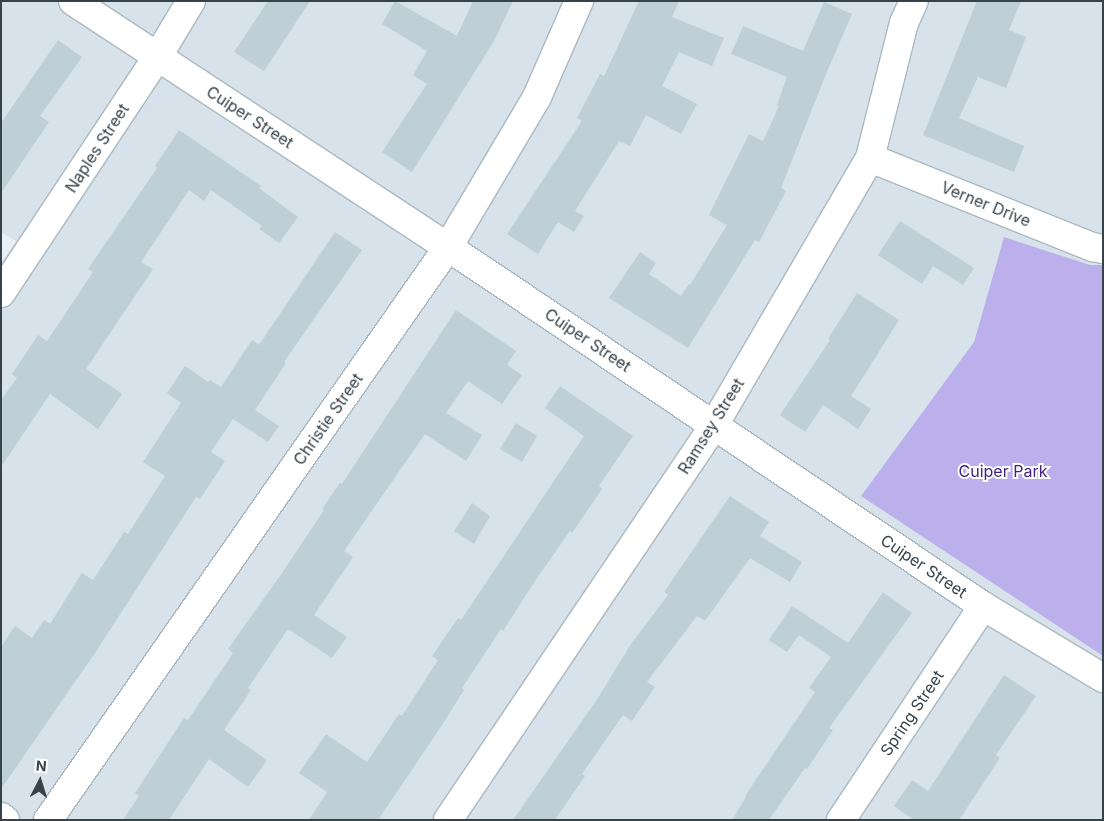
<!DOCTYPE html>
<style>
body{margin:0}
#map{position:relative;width:1104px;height:821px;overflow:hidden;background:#e9f0f6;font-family:Inter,sans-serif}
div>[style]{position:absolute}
.residential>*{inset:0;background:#d7e2ea}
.green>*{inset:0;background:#bbafec}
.building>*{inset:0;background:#becfd8}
.roads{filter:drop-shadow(1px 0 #abb9c2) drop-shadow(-1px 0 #abb9c2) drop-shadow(0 1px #abb9c2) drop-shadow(0 -1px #abb9c2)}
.minor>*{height:28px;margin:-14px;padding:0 14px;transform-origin:14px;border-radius:14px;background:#fff}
span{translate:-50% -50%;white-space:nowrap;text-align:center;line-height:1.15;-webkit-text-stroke:4px #fff;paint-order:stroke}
.street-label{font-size:16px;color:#37434a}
.park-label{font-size:16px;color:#452481}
.frame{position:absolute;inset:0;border:2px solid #37434a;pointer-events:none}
.north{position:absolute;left:15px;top:756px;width:50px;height:50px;-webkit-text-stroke:4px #fff;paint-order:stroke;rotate:5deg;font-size:14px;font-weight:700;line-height:20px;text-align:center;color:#37434a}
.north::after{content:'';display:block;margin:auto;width:18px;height:22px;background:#37434a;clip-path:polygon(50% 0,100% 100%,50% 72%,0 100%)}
</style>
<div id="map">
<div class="residential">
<i style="clip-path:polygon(1px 1px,1103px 1px,1103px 265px,1090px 265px,1004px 237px,974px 342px,861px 496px,1103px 656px,1103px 820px,1px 820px,1px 263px,16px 241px,1px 232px)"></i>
</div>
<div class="green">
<i style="clip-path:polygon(1004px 237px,1090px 265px,1103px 265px,1103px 656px,861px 496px,974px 342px)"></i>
</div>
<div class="building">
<i style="clip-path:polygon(268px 1px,310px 1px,264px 71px,234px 52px)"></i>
<i style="clip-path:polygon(395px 1px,457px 36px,473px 1px,513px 1px,494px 41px,412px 172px,382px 152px,427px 84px,413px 75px,427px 51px,382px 24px)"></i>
<i style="clip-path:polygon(639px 1px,679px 1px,672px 17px,724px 38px,712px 66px,679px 52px,662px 86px,697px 104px,681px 134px,646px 115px,630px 146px,619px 141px,575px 211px,584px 216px,574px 232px,558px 222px,538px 254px,507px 234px,582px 121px,577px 118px,600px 74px,604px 76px)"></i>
<i style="clip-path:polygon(977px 1px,1021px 1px,1009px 30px,1026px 37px,1006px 88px,978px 77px,959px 118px,1024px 146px,1014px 172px,923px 135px)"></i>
<i style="clip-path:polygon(824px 2px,852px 14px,826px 74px,781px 188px,786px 191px,759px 242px,755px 240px,688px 348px,609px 298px,640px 252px,656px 263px,649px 274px,681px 296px,689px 284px,690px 285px,727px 225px,709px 215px,749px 134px,763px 141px,779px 106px,777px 105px,787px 77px,731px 54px,743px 26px,803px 51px)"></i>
<i style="clip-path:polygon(58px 40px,82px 57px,40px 116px,49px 122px,1px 193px,1px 123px)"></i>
<i style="clip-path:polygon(179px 130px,261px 186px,259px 188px,298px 217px,279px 243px,259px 229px,262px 226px,211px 190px,204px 201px,189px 190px,141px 262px,153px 269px,86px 369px,122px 394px,98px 429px,50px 394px,1px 467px,1px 400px,17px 378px,12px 374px,38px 335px,47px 341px,93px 272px,88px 269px,157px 168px,155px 166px)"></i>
<i style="clip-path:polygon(900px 221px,974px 268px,963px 285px,933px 266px,922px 284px,878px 255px)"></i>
<i style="clip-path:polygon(335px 232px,362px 250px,284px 362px,286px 363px,255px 410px,279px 426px,268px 442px,233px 419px,211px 452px,225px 461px,200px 499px,196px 497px,95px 653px,1px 789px,1px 647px,15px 626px,32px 638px,44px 620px,50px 624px,82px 573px,93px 580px,124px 532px,128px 534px,165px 476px,143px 462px,181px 403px,167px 393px,185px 366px,208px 382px,210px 380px,221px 387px,252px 340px,259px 345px)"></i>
<i style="clip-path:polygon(857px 293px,899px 320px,851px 396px,871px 409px,858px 429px,823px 405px,805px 432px,780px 415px,830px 340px,828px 339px)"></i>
<i style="clip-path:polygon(456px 310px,516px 351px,507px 365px,522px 375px,502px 404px,468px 381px,446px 413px,482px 435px,466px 461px,425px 434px,344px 551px,353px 557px,314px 615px,347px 637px,332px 658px,288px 629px,248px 688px,251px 690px,224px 730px,267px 760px,248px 787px,209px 759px,169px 820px,123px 820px,139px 796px,135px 793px,156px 761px,184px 718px,188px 720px,233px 653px,228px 649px,282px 573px,324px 510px,322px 509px,340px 483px,342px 484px)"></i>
<i style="clip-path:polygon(560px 386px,633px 436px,599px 486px,602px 489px,572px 533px,570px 531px,533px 584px,503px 631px,501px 629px,462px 688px,464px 690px,440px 728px,378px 820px,309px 820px,327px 792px,299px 773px,326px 734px,367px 762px,399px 714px,402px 716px,438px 660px,432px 656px,458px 618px,461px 620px,584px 436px,545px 408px)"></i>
<i style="clip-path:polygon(516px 423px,537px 436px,522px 462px,500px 449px)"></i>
<i style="clip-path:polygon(730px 496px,769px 522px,760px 536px,802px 562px,790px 582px,750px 558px,705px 621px,697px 616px,647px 682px,655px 687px,632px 721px,623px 715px,582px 774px,585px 776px,555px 820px,513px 820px,598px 698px,631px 644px,668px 595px,664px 592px)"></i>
<i style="clip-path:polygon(472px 503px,490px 516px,474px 544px,454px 531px)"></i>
<i style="clip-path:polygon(883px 592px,912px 613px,829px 728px,833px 730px,807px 769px,805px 768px,769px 820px,732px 820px,746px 797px,745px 796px,815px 692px,809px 688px,831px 657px,799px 635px,787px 652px,769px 640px,792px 606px,848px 643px)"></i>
<i style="clip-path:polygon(1004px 675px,1036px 696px,996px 755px,1000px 758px,959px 820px,914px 820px,894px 806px,912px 780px,928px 791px)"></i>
</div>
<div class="roads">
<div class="minor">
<i style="left:73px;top:1px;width:448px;rotate:33.3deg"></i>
<i style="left:448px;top:247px;width:644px;rotate:33.86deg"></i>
<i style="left:983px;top:606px;width:140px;rotate:31deg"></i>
<i style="left:870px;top:158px;width:240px;rotate:21.8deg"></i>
<i style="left:1093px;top:247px;width:10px;rotate:11deg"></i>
<i style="left:1px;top:293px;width:284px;rotate:-56.5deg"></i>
<i style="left:158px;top:56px;width:64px;rotate:-59deg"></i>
<i style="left:1px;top:817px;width:5px;rotate:37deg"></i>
<i style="left:48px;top:820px;width:699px;rotate:-55.08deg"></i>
<i style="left:448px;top:247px;width:174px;rotate:-59.3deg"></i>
<i style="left:537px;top:97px;width:105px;rotate:-66.4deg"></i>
<i style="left:448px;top:820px;width:476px;rotate:-56deg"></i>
<i style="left:714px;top:425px;width:309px;rotate:-59.7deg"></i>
<i style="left:870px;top:158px;width:139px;rotate:-75.9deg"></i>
<i style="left:904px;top:23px;width:24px;rotate:-66deg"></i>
<i style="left:841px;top:820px;width:257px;rotate:-56.4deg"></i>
</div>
</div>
<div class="street-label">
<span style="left:250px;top:117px;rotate:33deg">Cuiper Street</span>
<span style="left:97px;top:148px;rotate:-57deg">Naples Street</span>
<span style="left:986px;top:204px;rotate:22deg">Verner Drive</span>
<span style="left:588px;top:340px;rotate:34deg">Cuiper Street</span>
<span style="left:328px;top:419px;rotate:-55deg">Christie Street</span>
<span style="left:711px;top:426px;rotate:-58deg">Ramsey Street</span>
<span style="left:924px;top:566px;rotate:34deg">Cuiper Street</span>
<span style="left:912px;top:713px;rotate:-56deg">Spring Street</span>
</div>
<div class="park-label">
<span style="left:1003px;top:471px">Cuiper Park</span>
</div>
<div class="frame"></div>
<div class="north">N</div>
</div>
